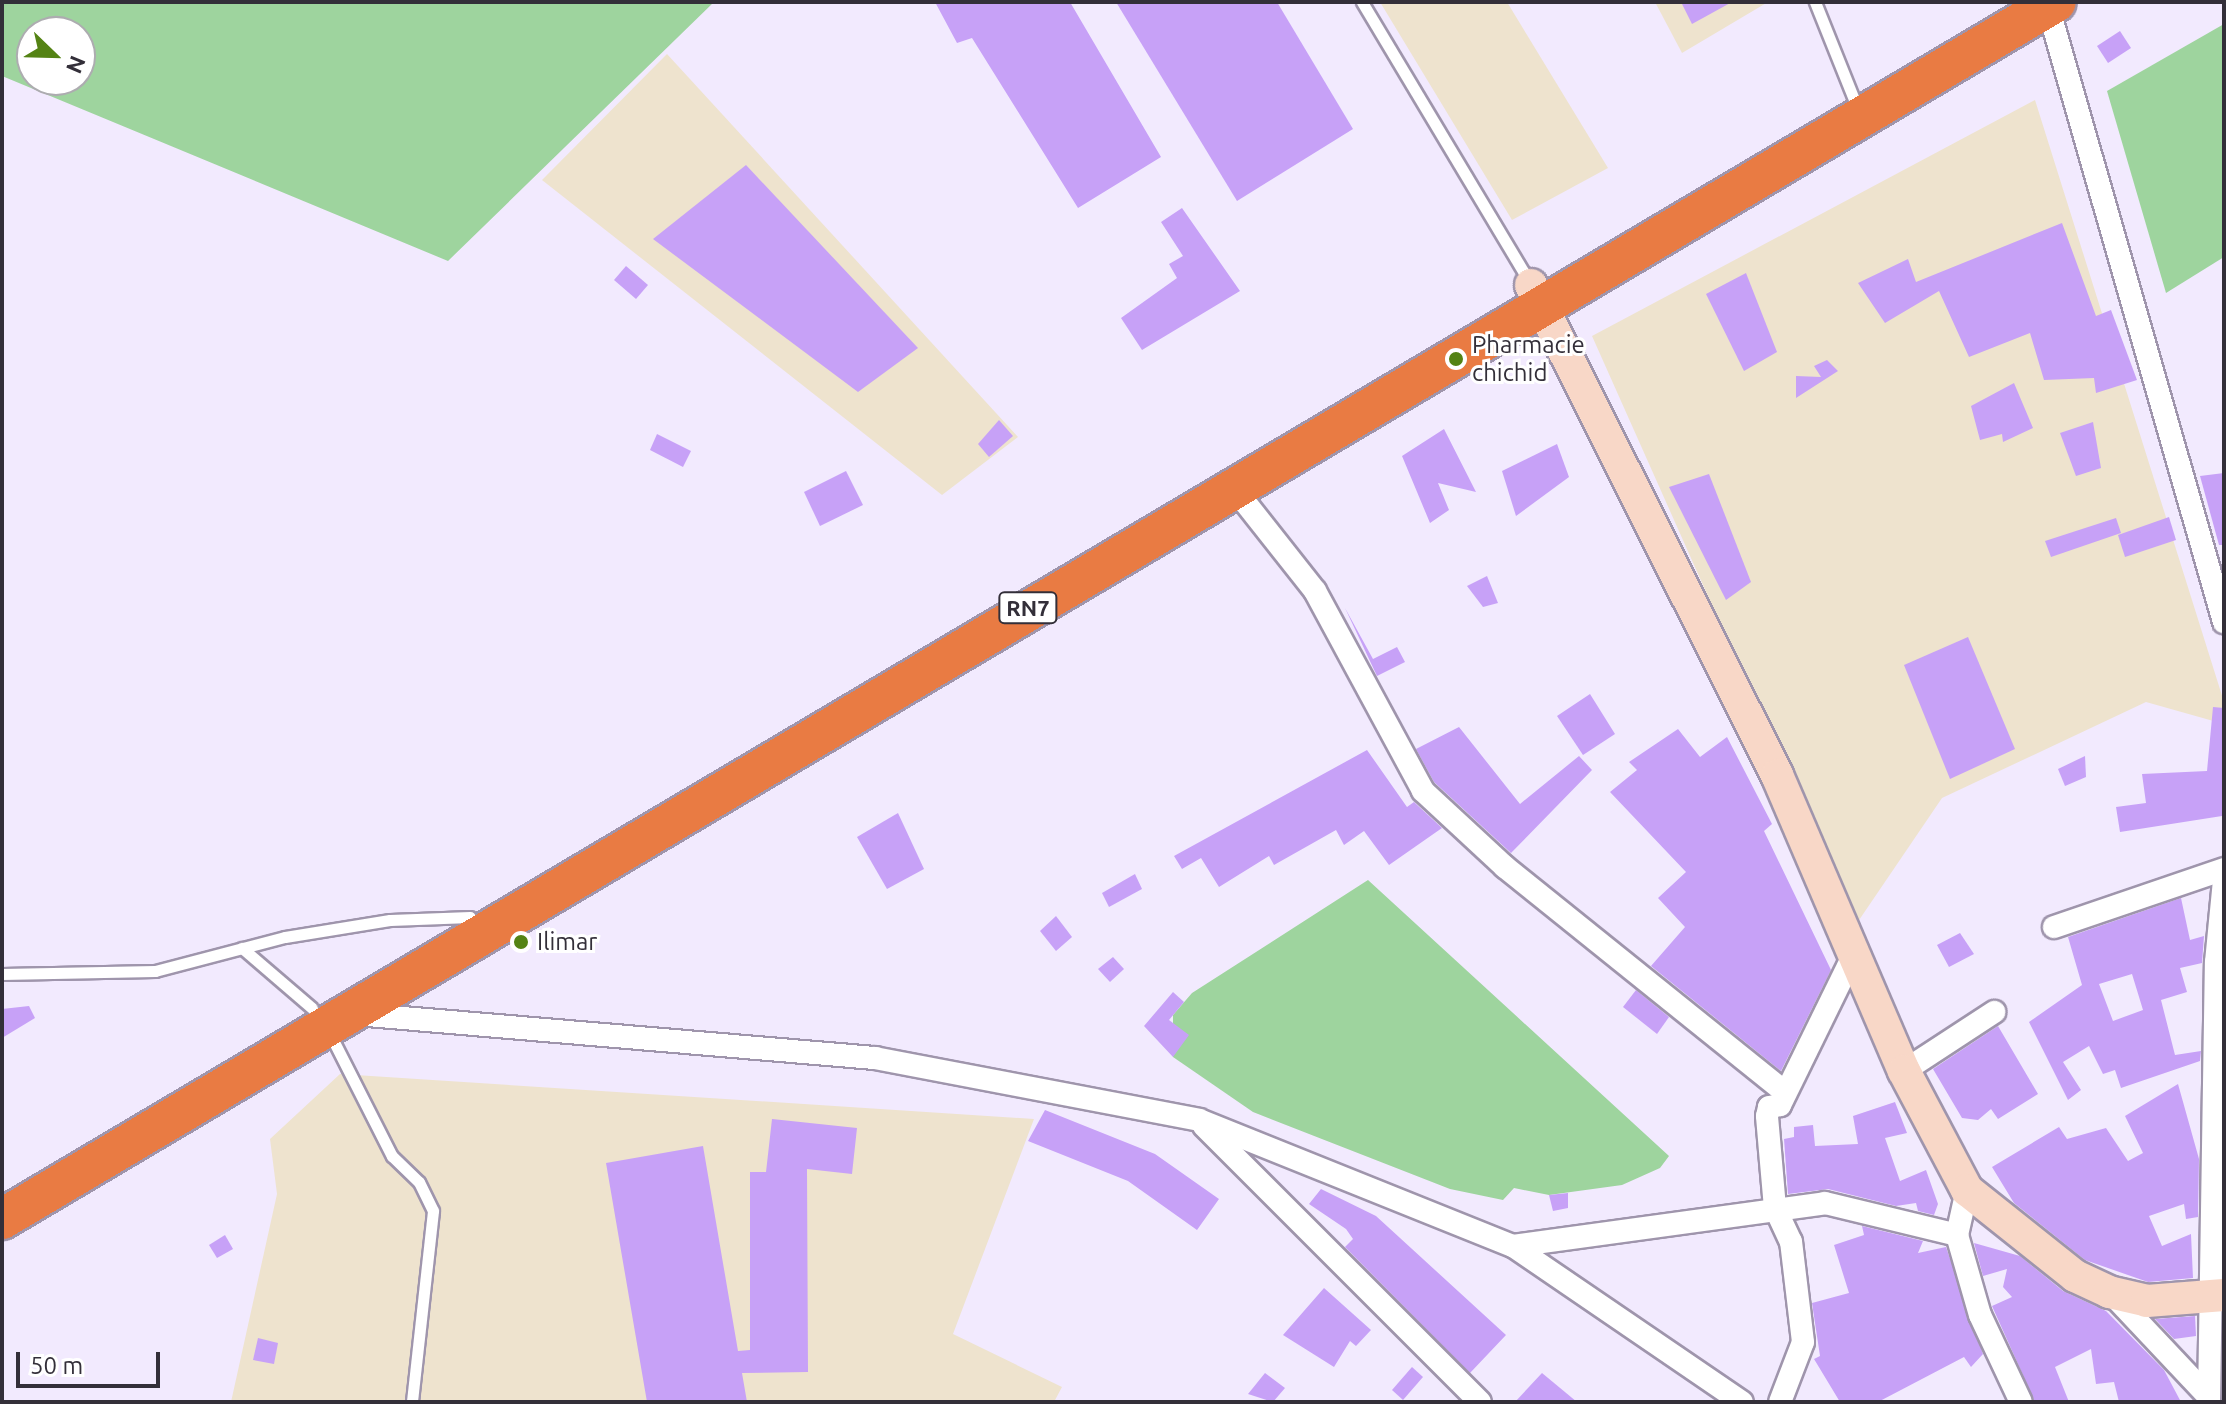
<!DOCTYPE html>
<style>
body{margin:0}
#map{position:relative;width:2226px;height:1404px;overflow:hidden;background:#f2eafe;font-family:Ubuntu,sans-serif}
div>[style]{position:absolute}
.industrial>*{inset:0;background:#eee3ce}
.green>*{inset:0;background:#9ed49e}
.building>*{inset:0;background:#c7a1f7}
.roads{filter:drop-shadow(2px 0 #9f95ac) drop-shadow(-2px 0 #9f95ac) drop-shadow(0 2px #9f95ac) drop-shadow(0 -2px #9f95ac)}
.lane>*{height:11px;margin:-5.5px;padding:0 5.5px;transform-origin:5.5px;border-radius:5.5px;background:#fff}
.street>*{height:22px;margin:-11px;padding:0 11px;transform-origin:11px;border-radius:11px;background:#fff}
.secondary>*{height:32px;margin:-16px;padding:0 16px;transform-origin:16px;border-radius:16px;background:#f8d7c7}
.highway>*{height:40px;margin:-20px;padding:0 20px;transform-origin:20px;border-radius:20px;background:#e97b43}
.dots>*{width:22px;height:22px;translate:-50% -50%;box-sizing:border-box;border:4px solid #fff;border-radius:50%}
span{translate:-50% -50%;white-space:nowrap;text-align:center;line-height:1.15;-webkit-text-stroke:6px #fff;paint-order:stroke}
.shield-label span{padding:2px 6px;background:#fff;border:2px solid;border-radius:6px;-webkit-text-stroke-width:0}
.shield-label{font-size:22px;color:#332f39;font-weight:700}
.poi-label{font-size:24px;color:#332f39}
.left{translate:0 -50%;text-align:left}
.frame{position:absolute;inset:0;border:4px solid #332f39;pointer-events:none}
.north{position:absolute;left:16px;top:16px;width:80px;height:80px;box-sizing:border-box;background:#fff;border:2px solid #adacb0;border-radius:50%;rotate:113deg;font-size:22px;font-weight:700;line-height:32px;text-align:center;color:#332f39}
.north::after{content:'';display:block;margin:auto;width:28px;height:36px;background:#548314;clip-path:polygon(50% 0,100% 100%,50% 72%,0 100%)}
.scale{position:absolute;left:16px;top:1352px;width:144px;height:36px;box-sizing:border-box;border:4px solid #332f39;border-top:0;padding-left:10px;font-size:24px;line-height:28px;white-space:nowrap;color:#332f39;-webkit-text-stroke:6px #fff;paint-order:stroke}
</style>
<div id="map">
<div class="industrial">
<i style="clip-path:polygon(1380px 2px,1507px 2px,1608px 168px,1512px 220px)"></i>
<i style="clip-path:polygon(1655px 2px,1768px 2px,1682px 53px)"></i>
<i style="clip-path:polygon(667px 54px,1018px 437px,942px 495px,542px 180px)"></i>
<i style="clip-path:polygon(2035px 100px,2224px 702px,2224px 724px,2146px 702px,1942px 798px,1855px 926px,1592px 336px)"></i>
<i style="clip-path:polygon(340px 1074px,1034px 1119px,953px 1334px,1062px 1387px,1054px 1402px,231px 1402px,277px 1194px,270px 1139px)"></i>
</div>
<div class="green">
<i style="clip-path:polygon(evenodd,2px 2px,714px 2px,448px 261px,2px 76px,2px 2px,32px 32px,80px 32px,80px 80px,32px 80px,32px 32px)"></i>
<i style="clip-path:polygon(2224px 24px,2224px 257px,2166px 293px,2107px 91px)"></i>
<i style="clip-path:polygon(1368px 880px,1669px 1156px,1660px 1168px,1622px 1185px,1549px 1195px,1514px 1188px,1503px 1200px,1450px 1189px,1253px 1112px,1173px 1057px,1173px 1015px,1192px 993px)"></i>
</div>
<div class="building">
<i style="clip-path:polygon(935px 2px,1070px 2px,1161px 157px,1078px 208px,972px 38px,957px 43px)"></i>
<i style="clip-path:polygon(1116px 2px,1277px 2px,1353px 129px,1237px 201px)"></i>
<i style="clip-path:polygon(1681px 2px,1732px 2px,1692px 24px)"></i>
<i style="clip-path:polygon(2120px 31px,2131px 48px,2108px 63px,2097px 46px)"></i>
<i style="clip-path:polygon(746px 165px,918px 348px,858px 392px,653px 239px)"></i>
<i style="clip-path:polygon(1182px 208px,1240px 291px,1142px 350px,1121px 318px,1177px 278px,1169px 264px,1183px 256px,1161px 222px)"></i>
<i style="clip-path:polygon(2062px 223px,2096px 316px,2111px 310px,2137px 380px,2096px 393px,2094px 378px,2044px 380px,2030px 333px,1969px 357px,1939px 291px,1885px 323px,1858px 283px,1908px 259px,1916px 282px)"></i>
<i style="clip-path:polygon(626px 266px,648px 285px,636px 299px,614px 280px)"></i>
<i style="clip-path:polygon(1746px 273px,1777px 352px,1744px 371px,1706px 294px)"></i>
<i style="clip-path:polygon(1827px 360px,1838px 371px,1796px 398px,1796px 376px,1821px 377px,1814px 366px)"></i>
<i style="clip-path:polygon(2014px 383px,2033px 428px,2003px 442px,2002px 434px,1980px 440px,1971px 406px)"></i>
<i style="clip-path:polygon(999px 420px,1013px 436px,989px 457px,978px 444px)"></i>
<i style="clip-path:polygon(2093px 422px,2101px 468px,2076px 476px,2060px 433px)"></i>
<i style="clip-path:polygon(1444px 429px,1476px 492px,1438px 483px,1449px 510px,1430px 523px,1402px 456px)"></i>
<i style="clip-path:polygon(657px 434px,691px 451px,683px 467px,650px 450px)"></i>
<i style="clip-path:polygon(1557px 444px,1569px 477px,1516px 516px,1502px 471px)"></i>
<i style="clip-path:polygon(846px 471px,863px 505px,820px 526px,804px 492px)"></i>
<i style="clip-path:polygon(2224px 473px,2224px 545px,2219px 545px,2200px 476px)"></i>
<i style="clip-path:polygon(1709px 474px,1751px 582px,1726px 600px,1669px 487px)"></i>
<i style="clip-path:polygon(2169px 517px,2176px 540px,2125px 557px,2118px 535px)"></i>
<i style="clip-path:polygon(2116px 518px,2121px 533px,2051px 557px,2045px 541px)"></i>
<i style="clip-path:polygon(1487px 576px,1498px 603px,1483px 607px,1467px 586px)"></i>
<i style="clip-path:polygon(1345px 608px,1373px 659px,1397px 647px,1405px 662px,1377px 676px)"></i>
<i style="clip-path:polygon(1968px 637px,2015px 749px,1950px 779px,1904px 665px)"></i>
<i style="clip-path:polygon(1590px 694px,1615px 734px,1583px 755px,1557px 716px)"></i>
<i style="clip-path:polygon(2213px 707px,2224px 708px,2222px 816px,2120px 832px,2116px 807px,2146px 803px,2142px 774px,2207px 771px)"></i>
<i style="clip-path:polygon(1459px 727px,1520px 804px,1579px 756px,1592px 770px,1511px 853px,1434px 782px,1416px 749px)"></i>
<i style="clip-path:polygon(1678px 729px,1700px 757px,1727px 737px,1772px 824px,1764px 831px,1831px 970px,1781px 1071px,1651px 966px,1685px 927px,1658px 898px,1686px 872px,1610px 792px,1637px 770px,1629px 762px)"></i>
<i style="clip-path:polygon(1367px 750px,1407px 807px,1414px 802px,1442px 828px,1389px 865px,1364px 831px,1344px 845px,1336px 830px,1274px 865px,1269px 856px,1219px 887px,1201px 858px,1182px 869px,1174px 856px)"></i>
<i style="clip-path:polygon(2085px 756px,2086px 777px,2065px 786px,2058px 769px)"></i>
<i style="clip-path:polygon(898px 813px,924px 869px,887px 889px,857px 837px)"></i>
<i style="clip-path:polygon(1135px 874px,1142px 889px,1109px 907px,1102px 893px)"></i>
<i style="clip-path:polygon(evenodd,2181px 898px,2190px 940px,2204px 936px,2202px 963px,2180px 968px,2187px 992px,2161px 1000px,2175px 1055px,2201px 1051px,2200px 1061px,2121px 1088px,2115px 1070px,2103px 1074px,2089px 1046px,2063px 1062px,2081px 1090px,2068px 1100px,2029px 1022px,2082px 985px,2068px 937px,2181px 898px,2132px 974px,2143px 1010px,2113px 1021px,2099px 984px,2132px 974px)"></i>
<i style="clip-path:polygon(1056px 916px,1072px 937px,1056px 951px,1040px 931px)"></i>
<i style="clip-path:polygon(1960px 933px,1974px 954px,1949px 967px,1937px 945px)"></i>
<i style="clip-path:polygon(1113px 957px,1124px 969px,1110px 982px,1098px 969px)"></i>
<i style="clip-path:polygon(1636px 990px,1669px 1017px,1657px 1034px,1623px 1007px)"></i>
<i style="clip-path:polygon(1173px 992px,1184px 1002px,1169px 1020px,1189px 1035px,1173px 1057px,1144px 1026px)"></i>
<i style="clip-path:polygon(29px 1006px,35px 1018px,2px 1038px,2px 1009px)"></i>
<i style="clip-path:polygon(1998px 1026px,2038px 1094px,1998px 1119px,1991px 1109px,1978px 1120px,1962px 1118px,1933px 1069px)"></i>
<i style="clip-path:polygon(2178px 1084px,2199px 1159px,2198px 1217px,2186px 1219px,2184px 1204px,2149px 1216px,2162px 1246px,2191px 1234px,2193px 1278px,2148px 1282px,2085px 1260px,2014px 1203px,1992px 1167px,2059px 1127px,2067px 1139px,2106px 1128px,2128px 1161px,2143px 1153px,2125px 1116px)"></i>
<i style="clip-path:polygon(1895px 1102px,1907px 1133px,1885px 1138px,1900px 1181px,1926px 1170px,1938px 1204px,1934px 1215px,1918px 1211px,1916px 1203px,1896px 1206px,1828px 1189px,1788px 1194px,1784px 1139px,1794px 1137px,1794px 1127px,1813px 1125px,1815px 1146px,1858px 1144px,1853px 1116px)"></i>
<i style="clip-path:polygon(1045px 1110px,1155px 1154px,1219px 1199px,1197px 1230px,1128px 1181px,1028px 1141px)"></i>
<i style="clip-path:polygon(772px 1119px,857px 1128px,852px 1174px,807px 1169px,808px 1372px,742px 1373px,747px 1402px,647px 1402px,606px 1163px,703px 1146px,738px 1351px,750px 1350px,750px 1172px,766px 1172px)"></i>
<i style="clip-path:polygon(1321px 1189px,1376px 1216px,1506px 1335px,1470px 1373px,1345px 1247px,1353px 1239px,1346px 1229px,1309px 1204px)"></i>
<i style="clip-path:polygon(1568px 1193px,1568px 1208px,1553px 1211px,1549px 1195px)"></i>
<i style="clip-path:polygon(1862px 1226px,1923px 1241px,1918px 1253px,1946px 1247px,1983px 1354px,1971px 1367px,1964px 1357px,1878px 1402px,1840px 1402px,1814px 1359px,1820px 1356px,1812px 1303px,1849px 1293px,1834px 1245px,1864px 1235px)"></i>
<i style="clip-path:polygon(225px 1235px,233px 1249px,217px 1258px,209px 1245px)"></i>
<i style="clip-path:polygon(1974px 1243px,2020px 1256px,2063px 1291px,2106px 1311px,2164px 1370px,2181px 1402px,2119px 1402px,2114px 1382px,2096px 1384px,2091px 1349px,2055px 1367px,2069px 1402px,2035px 1402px,1992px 1306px,2012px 1297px,2003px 1287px,2007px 1269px,1983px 1276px)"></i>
<i style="clip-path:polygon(1324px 1288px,1371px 1330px,1356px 1346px,1350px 1341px,1334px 1367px,1283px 1335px)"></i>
<i style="clip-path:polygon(2195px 1316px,2196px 1336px,2174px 1339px,2155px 1319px)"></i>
<i style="clip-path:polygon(258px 1338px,278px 1343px,274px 1364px,253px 1360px)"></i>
<i style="clip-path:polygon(1412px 1367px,1423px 1377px,1403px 1400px,1392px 1390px)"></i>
<i style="clip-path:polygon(1265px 1373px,1285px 1388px,1273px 1402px,1248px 1394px)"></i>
<i style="clip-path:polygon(1542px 1373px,1577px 1402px,1515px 1402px)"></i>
</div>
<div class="roads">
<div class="lane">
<i style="left:1362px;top:2px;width:327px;rotate:59.1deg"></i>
<i style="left:1815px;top:2px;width:102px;rotate:68.2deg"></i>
<i style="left:242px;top:948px;width:92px;rotate:40.6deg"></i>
<i style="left:2px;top:974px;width:153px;rotate:-1.1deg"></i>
<i style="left:155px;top:971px;width:134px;rotate:-14.7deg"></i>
<i style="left:285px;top:937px;width:106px;rotate:-9.2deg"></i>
<i style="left:390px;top:920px;width:80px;rotate:-2.1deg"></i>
<i style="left:330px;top:1034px;width:137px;rotate:63.1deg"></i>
<i style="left:392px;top:1156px;width:37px;rotate:44deg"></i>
<i style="left:419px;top:1182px;width:32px;rotate:64deg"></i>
<i style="left:433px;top:1211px;width:192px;rotate:96.3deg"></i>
</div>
<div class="street">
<i style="left:2048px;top:7px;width:640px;rotate:74.03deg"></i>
<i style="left:1233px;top:487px;width:132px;rotate:51.7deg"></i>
<i style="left:1315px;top:591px;width:227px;rotate:61.6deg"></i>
<i style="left:1423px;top:791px;width:112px;rotate:42.8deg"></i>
<i style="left:1505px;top:867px;width:359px;rotate:38.8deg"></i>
<i style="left:2054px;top:927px;width:180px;rotate:-18.8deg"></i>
<i style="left:356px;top:1014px;width:521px;rotate:4.85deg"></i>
<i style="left:875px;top:1058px;width:330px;rotate:10.8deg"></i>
<i style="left:1199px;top:1120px;width:338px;rotate:21.9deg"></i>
<i style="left:1513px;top:1246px;width:277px;rotate:34.3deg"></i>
<i style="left:1904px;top:1071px;width:108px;rotate:-33.2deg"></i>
<i style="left:1204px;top:1126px;width:390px;rotate:45deg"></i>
<i style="left:1967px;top:1190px;width:46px;rotate:102.5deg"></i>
<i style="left:1957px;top:1235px;width:83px;rotate:74deg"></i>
<i style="left:1980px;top:1315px;width:96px;rotate:64.8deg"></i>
<i style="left:1513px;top:1246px;width:315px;rotate:-7.8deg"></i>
<i style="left:1825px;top:1203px;width:136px;rotate:13.6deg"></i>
<i style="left:2110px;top:1292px;width:143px;rotate:46.7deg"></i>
<i style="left:1780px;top:1402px;width:64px;rotate:-69deg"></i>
<i style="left:1803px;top:1342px;width:101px;rotate:-96.8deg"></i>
<i style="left:1791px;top:1242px;width:38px;rotate:-115deg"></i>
<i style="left:1775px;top:1208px;width:92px;rotate:-95deg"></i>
<i style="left:1767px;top:1116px;width:9px;rotate:-77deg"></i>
<i style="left:1769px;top:1107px;width:11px;rotate:-10deg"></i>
<i style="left:1780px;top:1105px;width:173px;rotate:-63.9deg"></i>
<i style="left:2209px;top:1402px;width:440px;rotate:-89.1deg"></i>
<i style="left:2216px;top:962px;width:81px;rotate:-84.4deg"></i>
</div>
<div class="secondary">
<i style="left:1531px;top:285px;width:548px;rotate:63.34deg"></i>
<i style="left:1777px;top:775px;width:322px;rotate:66.8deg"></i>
<i style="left:1904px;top:1071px;width:135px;rotate:62.1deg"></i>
<i style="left:1967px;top:1190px;width:138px;rotate:38.5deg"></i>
<i style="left:2075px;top:1276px;width:38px;rotate:25deg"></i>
<i style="left:2109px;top:1292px;width:39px;rotate:13deg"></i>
<i style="left:2147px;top:1301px;width:77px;rotate:-4.5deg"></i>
</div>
<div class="highway">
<i style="left:2px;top:1219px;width:2387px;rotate:-30.65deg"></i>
</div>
</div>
<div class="dots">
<i style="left:1456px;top:359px;background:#548314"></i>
<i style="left:521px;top:942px;background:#548314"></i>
</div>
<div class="shield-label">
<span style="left:1028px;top:608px">RN7</span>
</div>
<div class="poi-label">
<span class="left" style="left:1472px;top:359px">Pharmacie<br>chichid</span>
<span class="left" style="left:537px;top:942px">Ilimar</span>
</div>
<div class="frame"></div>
<div class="north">N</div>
<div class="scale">50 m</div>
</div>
